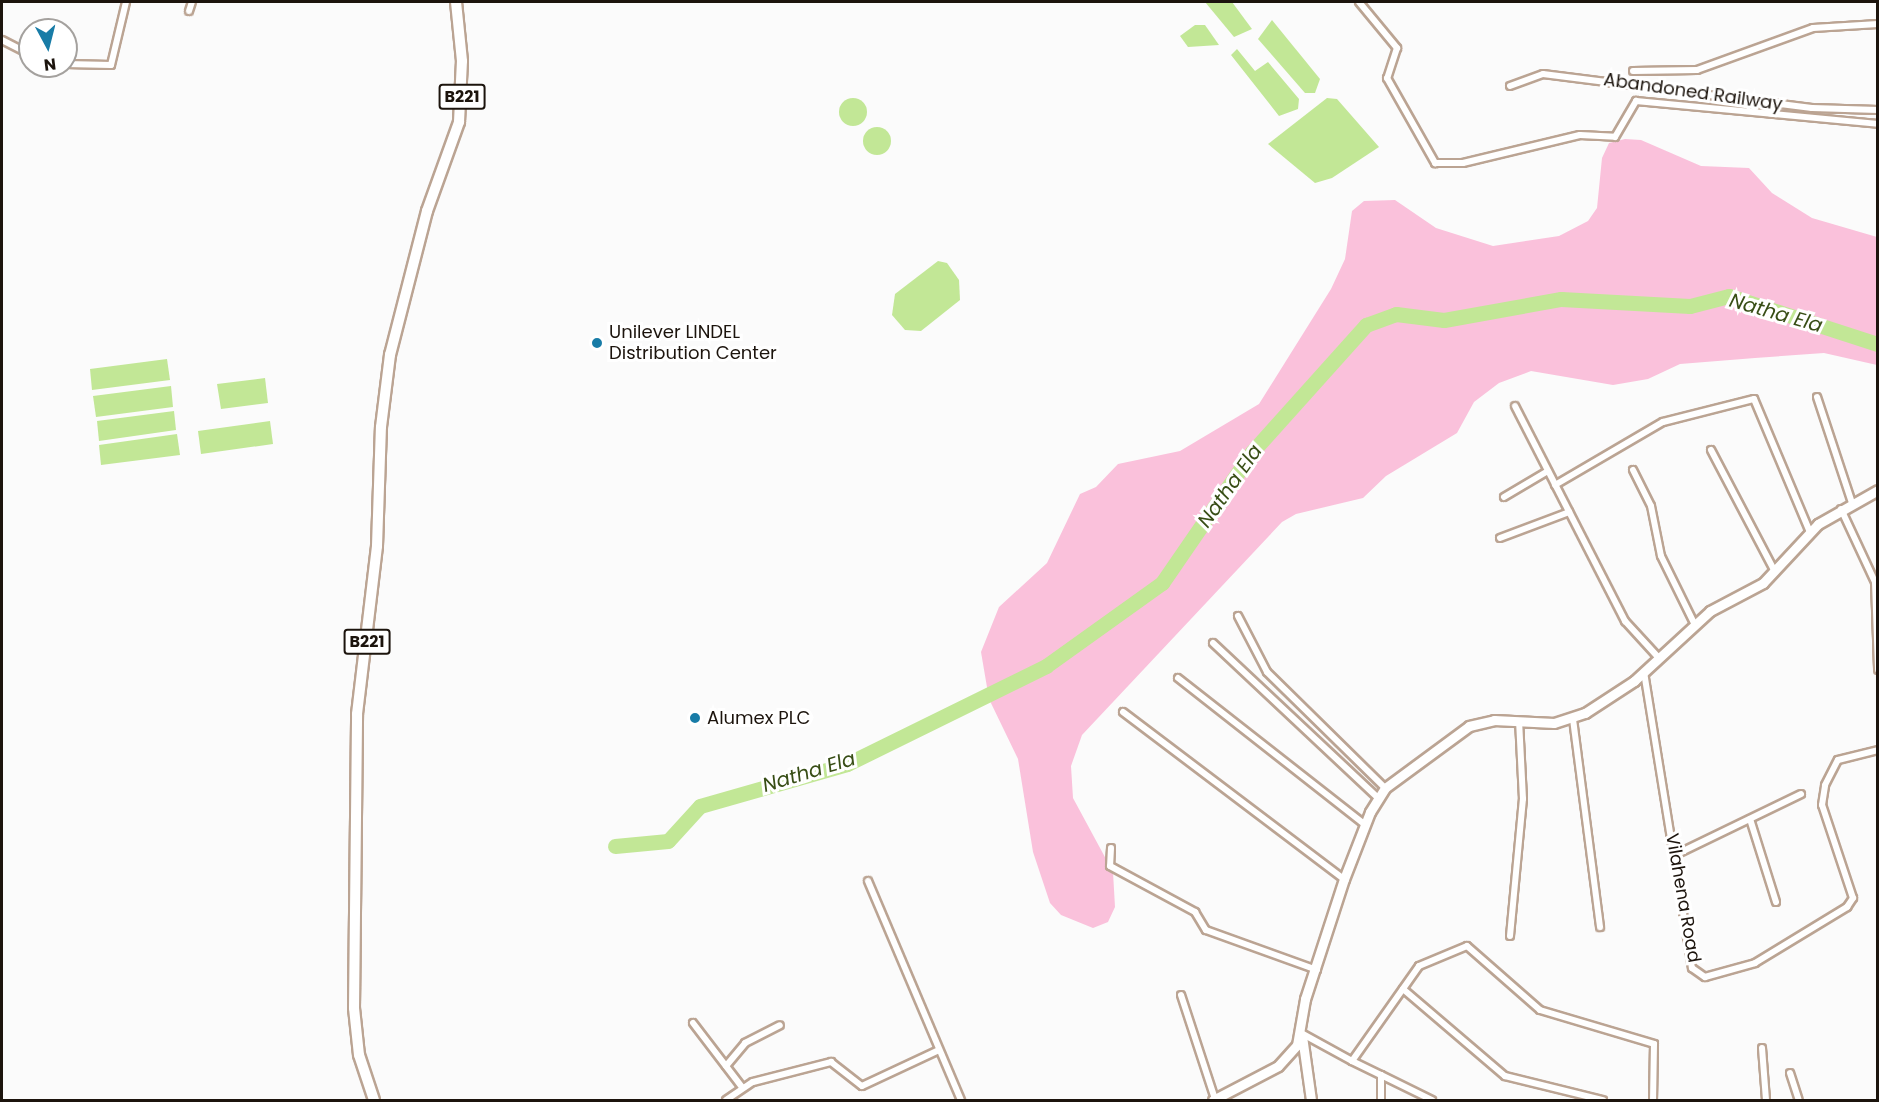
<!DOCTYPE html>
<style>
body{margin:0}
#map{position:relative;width:1879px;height:1102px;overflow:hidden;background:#fbfbfb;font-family:Poppins,sans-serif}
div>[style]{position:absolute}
.green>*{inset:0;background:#fac1db}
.water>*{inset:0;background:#c2e796}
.round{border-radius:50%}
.river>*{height:15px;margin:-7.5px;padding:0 7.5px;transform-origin:7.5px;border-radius:7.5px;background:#c2e796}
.roads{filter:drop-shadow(2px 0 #bba493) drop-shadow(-2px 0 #bba493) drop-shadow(0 2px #bba493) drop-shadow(0 -2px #bba493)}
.street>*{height:6px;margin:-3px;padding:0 3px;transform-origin:3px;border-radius:3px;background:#fff}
.secondary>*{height:9px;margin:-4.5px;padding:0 4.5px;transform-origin:4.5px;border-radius:4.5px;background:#fff}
.primary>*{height:10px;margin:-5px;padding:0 5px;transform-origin:5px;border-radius:5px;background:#fff}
.dots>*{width:16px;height:16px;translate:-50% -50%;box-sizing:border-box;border:3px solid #fff;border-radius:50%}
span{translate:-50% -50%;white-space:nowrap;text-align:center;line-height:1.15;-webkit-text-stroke:6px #fff;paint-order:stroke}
.shield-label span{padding:2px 4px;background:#fff;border:2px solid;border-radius:4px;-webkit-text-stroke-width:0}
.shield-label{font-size:16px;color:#1c140d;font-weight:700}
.street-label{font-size:18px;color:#1c140d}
.poi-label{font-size:18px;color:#1c140d}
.left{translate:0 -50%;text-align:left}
.water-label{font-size:20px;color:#384e16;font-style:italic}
.frame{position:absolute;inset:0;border:3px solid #1c140d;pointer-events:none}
.north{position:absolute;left:18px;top:18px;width:60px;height:60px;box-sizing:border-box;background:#fff;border:2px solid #a4a19e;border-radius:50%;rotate:173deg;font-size:16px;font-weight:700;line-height:24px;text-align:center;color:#1c140d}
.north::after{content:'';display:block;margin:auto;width:21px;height:27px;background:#187ca7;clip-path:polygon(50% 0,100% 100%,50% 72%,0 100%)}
</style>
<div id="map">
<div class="green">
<i style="clip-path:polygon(1625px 139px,1641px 140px,1701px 166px,1749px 168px,1772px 193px,1812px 218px,1877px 237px,1877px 365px,1824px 353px,1755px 358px,1680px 364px,1648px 379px,1613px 385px,1531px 371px,1499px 383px,1474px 402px,1457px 433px,1386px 476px,1363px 498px,1296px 514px,1282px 522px,1082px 735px,1071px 766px,1073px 798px,1113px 872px,1115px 907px,1108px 922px,1093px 928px,1061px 915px,1050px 903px,1033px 852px,1018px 759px,989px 699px,981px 652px,999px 607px,1047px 563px,1080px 494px,1096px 487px,1118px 464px,1180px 451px,1259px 404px,1331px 289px,1345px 259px,1352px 211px,1364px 201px,1395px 200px,1436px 228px,1493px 246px,1559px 236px,1588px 221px,1597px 208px,1602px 158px,1609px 143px)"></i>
</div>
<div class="water">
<i style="clip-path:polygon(1205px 2px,1232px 2px,1252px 29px,1234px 37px)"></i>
<i style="clip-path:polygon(1272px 20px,1320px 79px,1315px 93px,1305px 93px,1258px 39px)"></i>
<i style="clip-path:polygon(1195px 25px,1205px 25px,1219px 45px,1188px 47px,1180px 36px)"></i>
<i style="clip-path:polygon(1237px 49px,1255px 71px,1268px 62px,1299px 99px,1298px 109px,1279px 116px,1231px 55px)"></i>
<i class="round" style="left:839px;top:98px;width:28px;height:28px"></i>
<i style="clip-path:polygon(1327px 98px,1337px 99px,1379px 147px,1332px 178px,1315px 183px,1268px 144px)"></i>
<i class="round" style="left:863px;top:127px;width:28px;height:28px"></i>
<i style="clip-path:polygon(938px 261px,947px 263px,959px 280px,960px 300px,921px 331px,905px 330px,892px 315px,895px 294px)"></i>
<i style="clip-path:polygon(167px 359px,170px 380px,92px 390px,90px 369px)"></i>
<i style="clip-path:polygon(265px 378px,268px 403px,221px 409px,217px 384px)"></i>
<i style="clip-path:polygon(171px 386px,173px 407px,96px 417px,93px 396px)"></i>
<i style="clip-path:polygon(174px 411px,176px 430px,99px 441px,97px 421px)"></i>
<i style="clip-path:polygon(270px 421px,273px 444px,201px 454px,198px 431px)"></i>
<i style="clip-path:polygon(177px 434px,180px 455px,101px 465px,99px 445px)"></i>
</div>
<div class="river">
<i style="left:615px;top:846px;width:53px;rotate:-5.4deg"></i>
<i style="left:668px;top:841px;width:47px;rotate:-47.6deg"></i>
<i style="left:700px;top:806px;width:153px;rotate:-15.9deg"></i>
<i style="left:847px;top:764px;width:222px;rotate:-26.2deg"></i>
<i style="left:1046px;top:666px;width:143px;rotate:-35.6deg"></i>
<i style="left:1162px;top:583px;width:159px;rotate:-55.5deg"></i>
<i style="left:1252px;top:452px;width:171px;rotate:-48.1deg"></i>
<i style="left:1366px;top:325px;width:32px;rotate:-20deg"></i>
<i style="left:1396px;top:314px;width:48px;rotate:7.1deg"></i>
<i style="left:1444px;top:320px;width:119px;rotate:-10.2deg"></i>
<i style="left:1561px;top:299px;width:129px;rotate:3.1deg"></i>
<i style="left:1690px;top:306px;width:40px;rotate:-14.4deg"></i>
<i style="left:1729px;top:296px;width:157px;rotate:17.9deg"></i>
</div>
<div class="roads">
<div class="street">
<i style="left:1359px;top:2px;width:60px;rotate:50.4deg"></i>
<i style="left:1397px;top:48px;width:32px;rotate:108deg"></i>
<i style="left:1387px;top:78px;width:98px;rotate:60.5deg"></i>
<i style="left:1435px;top:163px;width:28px"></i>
<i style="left:1463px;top:163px;width:120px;rotate:-13.5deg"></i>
<i style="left:1580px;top:135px;width:35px;rotate:3deg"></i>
<i style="left:1615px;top:137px;width:42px;rotate:-59.7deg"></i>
<i style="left:1636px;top:101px;width:243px;rotate:5.4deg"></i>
<i style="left:189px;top:11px;width:9px;rotate:-72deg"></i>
<i style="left:2px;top:40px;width:31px;rotate:27deg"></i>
<i style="left:66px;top:64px;width:45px;rotate:1.3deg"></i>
<i style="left:111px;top:65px;width:65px;rotate:-76.6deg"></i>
<i style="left:1633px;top:71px;width:64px;rotate:-0.9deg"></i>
<i style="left:1697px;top:70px;width:123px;rotate:-19.9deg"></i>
<i style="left:1813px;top:28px;width:65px;rotate:-3.5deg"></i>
<i style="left:1510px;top:86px;width:35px;rotate:-20deg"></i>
<i style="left:1543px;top:74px;width:271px;rotate:7.2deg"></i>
<i style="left:1812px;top:108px;width:66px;rotate:1.7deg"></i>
<i style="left:1817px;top:397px;width:112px;rotate:71.7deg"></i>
<i style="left:1515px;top:406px;width:242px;rotate:62.9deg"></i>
<i style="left:1625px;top:621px;width:49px;rotate:47.5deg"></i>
<i style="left:1711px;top:450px;width:138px;rotate:62.3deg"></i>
<i style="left:1633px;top:470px;width:40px;rotate:63.4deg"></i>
<i style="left:1651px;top:506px;width:51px;rotate:78.7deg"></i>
<i style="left:1661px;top:556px;width:75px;rotate:63.8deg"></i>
<i style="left:1555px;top:485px;width:125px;rotate:-30.3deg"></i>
<i style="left:1663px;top:422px;width:94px;rotate:-14.2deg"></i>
<i style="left:1754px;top:399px;width:144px;rotate:67.2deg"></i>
<i style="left:1504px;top:497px;width:51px;rotate:-30.6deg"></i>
<i style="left:1841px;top:509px;width:81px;rotate:65deg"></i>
<i style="left:1875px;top:582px;width:88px;rotate:88deg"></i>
<i style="left:1500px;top:538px;width:74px;rotate:-20.6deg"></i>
<i style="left:1238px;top:616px;width:63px;rotate:62.6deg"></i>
<i style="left:1267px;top:672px;width:165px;rotate:44.5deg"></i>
<i style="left:1213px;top:643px;width:225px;rotate:43.2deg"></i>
<i style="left:1644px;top:672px;width:300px;rotate:80.8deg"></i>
<i style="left:1692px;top:968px;width:16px;rotate:35deg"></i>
<i style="left:1705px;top:977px;width:52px;rotate:-15.6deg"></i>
<i style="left:1755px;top:963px;width:108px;rotate:-31.3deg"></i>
<i style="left:1847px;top:907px;width:11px;rotate:-56deg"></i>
<i style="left:1853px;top:898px;width:98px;rotate:-108.4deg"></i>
<i style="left:1822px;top:805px;width:20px;rotate:-81deg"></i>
<i style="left:1825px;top:785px;width:28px;rotate:-63deg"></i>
<i style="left:1838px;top:760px;width:41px;rotate:-14deg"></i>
<i style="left:1178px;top:678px;width:236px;rotate:38.1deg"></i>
<i style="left:1123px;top:712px;width:277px;rotate:37.1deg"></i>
<i style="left:1573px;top:719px;width:210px;rotate:82.6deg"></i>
<i style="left:1750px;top:819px;width:87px;rotate:72.6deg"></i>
<i style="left:1111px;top:848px;width:18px;rotate:93deg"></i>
<i style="left:1110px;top:866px;width:97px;rotate:28.4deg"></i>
<i style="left:1195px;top:912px;width:21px;rotate:59deg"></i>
<i style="left:1206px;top:930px;width:118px;rotate:19.8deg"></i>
<i style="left:1675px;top:855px;width:140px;rotate:-25.8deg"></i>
<i style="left:868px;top:881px;width:238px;rotate:67deg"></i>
<i style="left:1510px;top:936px;width:138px;rotate:-84.6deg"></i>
<i style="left:1523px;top:799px;width:78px;rotate:-92.9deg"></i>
<i style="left:1403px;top:989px;width:134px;rotate:40.5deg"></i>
<i style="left:1505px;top:1076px;width:101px;rotate:13.8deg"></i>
<i style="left:1181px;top:995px;width:109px;rotate:71.9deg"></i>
<i style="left:693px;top:1023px;width:81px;rotate:52.6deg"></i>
<i style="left:1301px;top:1033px;width:58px;rotate:28.8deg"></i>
<i style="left:1352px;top:1061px;width:116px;rotate:-54.8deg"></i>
<i style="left:1419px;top:966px;width:52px;rotate:-22.6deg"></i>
<i style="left:1467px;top:946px;width:97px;rotate:41.2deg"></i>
<i style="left:1540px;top:1010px;width:119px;rotate:16.6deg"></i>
<i style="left:1654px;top:1044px;width:56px;rotate:91deg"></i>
<i style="left:1762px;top:1048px;width:52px;rotate:85.6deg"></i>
<i style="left:1352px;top:1061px;width:32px;rotate:26deg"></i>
<i style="left:1381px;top:1075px;width:25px;rotate:90deg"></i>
<i style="left:726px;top:1066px;width:30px;rotate:-50deg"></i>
<i style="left:745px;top:1043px;width:39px;rotate:-27deg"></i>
<i style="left:1790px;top:1073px;width:28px;rotate:72deg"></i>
<i style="left:1381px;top:1075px;width:57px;rotate:26.1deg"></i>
<i style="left:726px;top:1100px;width:32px;rotate:-34deg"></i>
<i style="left:753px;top:1082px;width:81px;rotate:-14.4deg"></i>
<i style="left:831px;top:1062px;width:39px;rotate:38deg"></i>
<i style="left:862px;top:1086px;width:85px;rotate:-25.1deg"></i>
</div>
<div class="secondary">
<i style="left:1302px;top:1036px;width:65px;rotate:82deg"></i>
<i style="left:1213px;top:1100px;width:73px;rotate:-27.6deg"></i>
<i style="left:1278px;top:1066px;width:28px;rotate:-48deg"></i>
<i style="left:1297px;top:1045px;width:47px;rotate:-80.1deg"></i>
<i style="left:1305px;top:999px;width:126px;rotate:-72deg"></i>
<i style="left:1344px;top:879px;width:72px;rotate:-68.8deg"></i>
<i style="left:1370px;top:812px;width:28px;rotate:-58deg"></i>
<i style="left:1385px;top:788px;width:104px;rotate:-36.4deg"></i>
<i style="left:1469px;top:726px;width:26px;rotate:-13deg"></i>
<i style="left:1494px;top:720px;width:60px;rotate:2.9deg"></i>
<i style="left:1554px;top:723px;width:33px;rotate:-18deg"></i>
<i style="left:1585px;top:713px;width:59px;rotate:-33.1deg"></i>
<i style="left:1634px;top:681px;width:103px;rotate:-42.6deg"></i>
<i style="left:1710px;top:611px;width:60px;rotate:-27.8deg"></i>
<i style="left:1763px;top:583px;width:81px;rotate:-47deg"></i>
<i style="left:1818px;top:524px;width:69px;rotate:-29.5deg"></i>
</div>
<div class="primary">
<i style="left:374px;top:1100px;width:47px;rotate:-108.4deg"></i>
<i style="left:359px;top:1055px;width:47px;rotate:-96.1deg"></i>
<i style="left:354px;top:1008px;width:294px;rotate:-89.4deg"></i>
<i style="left:357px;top:714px;width:169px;rotate:-83.2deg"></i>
<i style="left:377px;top:546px;width:119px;rotate:-88.1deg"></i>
<i style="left:381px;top:427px;width:73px;rotate:-82.9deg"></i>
<i style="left:390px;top:355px;width:149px;rotate:-75.6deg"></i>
<i style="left:427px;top:211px;width:95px;rotate:-70.2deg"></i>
<i style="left:459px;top:122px;width:61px;rotate:-87.2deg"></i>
<i style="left:462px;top:61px;width:59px;rotate:-95.8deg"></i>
</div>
</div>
<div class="dots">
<i style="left:597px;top:343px;background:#187ca7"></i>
<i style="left:695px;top:718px;background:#187ca7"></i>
</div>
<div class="shield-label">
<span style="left:462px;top:97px">B221</span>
<span style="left:367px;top:642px">B221</span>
</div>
<div class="street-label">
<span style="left:1693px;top:92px;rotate:8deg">Abandoned Railway</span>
<span style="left:1683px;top:898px;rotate:80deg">Vilahena Road</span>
</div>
<div class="poi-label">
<span class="left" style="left:609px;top:343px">Unilever LINDEL<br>Distribution Center</span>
<span class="left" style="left:707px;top:718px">Alumex PLC</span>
</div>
<div class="water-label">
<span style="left:1776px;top:313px;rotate:16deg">Natha Ela</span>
<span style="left:1230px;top:486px;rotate:-55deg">Natha Ela</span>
<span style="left:809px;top:772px;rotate:-17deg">Natha Ela</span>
</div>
<div class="frame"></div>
<div class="north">N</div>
</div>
